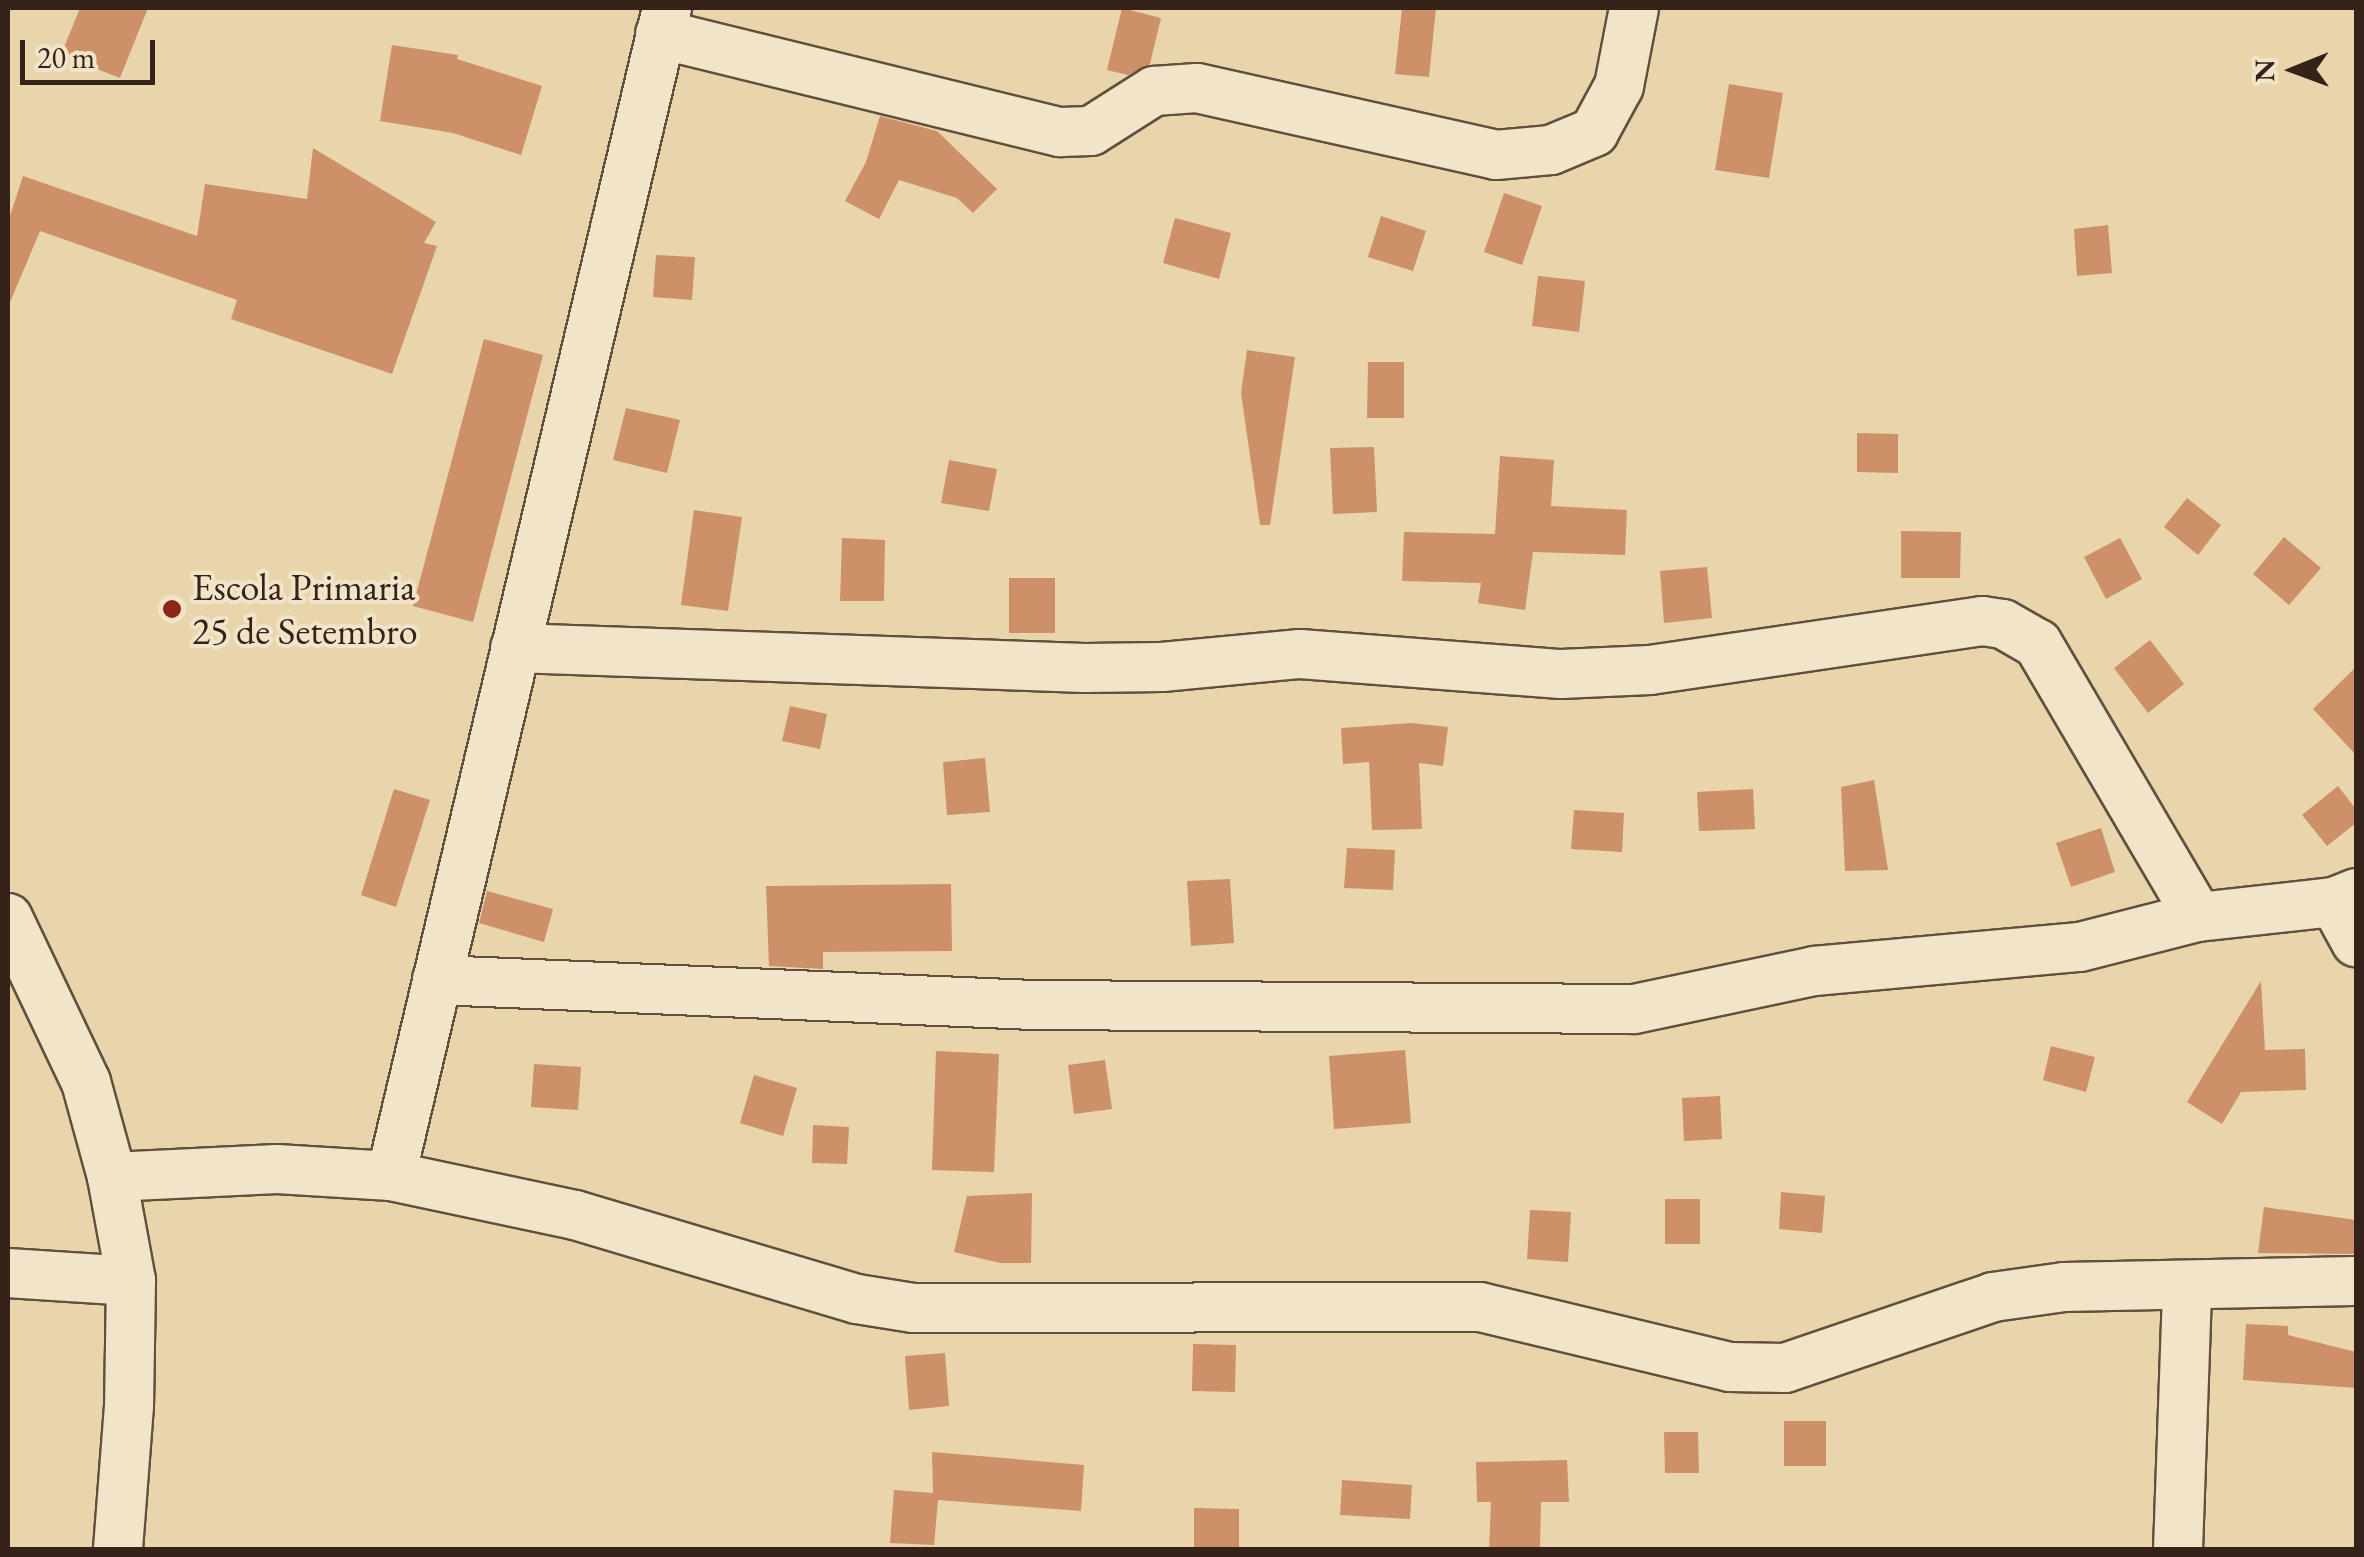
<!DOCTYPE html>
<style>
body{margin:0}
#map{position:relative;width:2364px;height:1557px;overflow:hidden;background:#e9d5ac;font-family:"EB Garamond",serif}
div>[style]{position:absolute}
.building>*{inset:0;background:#cd9068}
.roads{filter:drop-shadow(2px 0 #624f3e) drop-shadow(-2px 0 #624f3e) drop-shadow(0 2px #624f3e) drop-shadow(0 -2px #624f3e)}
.minor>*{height:48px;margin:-24px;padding:0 24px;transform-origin:24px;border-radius:24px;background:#f1e4c9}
.dots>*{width:28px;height:28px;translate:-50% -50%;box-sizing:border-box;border:5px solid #f1e4c9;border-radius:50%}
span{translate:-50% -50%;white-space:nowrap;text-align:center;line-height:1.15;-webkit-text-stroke:8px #f1e4c9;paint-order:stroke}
.poi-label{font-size:38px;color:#352219}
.left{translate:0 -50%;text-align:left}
.frame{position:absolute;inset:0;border:10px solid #352219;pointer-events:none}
.north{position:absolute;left:2244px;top:20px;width:100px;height:100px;-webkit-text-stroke:8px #f1e4c9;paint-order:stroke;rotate:269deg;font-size:28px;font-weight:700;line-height:40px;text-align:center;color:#352219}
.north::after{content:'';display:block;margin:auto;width:35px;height:45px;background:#352219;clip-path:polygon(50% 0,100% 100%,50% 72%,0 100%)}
.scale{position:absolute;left:20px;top:40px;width:135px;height:45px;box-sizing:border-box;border:5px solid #352219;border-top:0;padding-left:12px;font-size:30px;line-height:35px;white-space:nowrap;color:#352219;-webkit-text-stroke:8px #f1e4c9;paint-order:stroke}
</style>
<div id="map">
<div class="building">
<i style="clip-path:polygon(80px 8px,148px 8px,120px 78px,61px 55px)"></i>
<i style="clip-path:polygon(1122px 8px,1161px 18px,1150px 64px,1128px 75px,1107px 70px)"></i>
<i style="clip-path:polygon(1402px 8px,1436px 8px,1429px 77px,1395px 74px)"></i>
<i style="clip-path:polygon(392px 45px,458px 55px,457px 59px,542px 86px,521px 155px,453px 133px,380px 121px)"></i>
<i style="clip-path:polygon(1729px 84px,1783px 93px,1769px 178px,1715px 170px)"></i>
<i style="clip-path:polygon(880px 116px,937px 131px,997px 189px,973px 213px,957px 198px,899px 180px,879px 219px,845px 201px,866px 162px)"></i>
<i style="clip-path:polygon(313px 148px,436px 222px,424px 243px,437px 246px,392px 374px,231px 319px,237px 300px,40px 231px,8px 307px,8px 222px,23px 176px,197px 236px,205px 184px,307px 199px)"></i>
<i style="clip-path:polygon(1504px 193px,1542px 206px,1522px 265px,1484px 252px)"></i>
<i style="clip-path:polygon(1381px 216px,1426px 231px,1413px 271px,1368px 257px)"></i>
<i style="clip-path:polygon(1175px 218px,1231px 233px,1219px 279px,1163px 263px)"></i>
<i style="clip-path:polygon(2108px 225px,2112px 273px,2077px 276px,2074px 229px)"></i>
<i style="clip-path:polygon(656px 255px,695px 257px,692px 300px,653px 297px)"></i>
<i style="clip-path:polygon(1538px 276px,1585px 281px,1579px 332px,1532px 326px)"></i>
<i style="clip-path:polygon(484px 339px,543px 355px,473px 622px,413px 606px)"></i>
<i style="clip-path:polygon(1247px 350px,1295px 357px,1270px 525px,1260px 525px,1241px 393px)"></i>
<i style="clip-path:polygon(1368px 362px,1404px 362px,1404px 418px,1367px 418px)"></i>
<i style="clip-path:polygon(626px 408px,680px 420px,667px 473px,613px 460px)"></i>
<i style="clip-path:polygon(1857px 433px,1898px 434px,1898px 473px,1857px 472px)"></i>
<i style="clip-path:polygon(1374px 447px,1377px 512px,1333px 514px,1330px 448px)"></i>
<i style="clip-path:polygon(1500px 456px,1554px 460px,1551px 506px,1627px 510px,1625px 555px,1533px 552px,1525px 610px,1478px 603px,1481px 583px,1402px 581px,1404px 532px,1495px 534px)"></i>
<i style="clip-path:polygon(949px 460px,997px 469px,989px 511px,941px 503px)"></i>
<i style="clip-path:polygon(2187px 498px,2221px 525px,2198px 555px,2164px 527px)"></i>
<i style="clip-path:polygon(694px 510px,742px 517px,728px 611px,681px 605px)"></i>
<i style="clip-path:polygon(1901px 531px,1961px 532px,1960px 578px,1901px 578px)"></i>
<i style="clip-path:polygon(2284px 537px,2321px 568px,2289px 605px,2253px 574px)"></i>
<i style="clip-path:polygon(842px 538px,885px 540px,884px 601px,840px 601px)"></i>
<i style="clip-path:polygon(2120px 538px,2142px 579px,2106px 599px,2084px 557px)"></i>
<i style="clip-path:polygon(1707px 567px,1712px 618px,1664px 623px,1660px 571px)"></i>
<i style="clip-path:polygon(1009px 578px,1055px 578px,1055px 633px,1009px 633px)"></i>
<i style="clip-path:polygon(2150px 640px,2184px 684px,2148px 713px,2114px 668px)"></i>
<i style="clip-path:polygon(2356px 667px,2356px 755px,2313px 709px)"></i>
<i style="clip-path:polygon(790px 706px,827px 714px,820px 749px,782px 741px)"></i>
<i style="clip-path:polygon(1412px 723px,1448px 727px,1443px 766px,1419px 763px,1422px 829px,1372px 830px,1369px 762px,1343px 764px,1341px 728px)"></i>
<i style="clip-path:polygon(985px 758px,990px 812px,947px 815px,943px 762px)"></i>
<i style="clip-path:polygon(1874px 780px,1888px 870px,1845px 871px,1841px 787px)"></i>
<i style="clip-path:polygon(2338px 786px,2356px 809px,2356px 823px,2327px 846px,2302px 815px)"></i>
<i style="clip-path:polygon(394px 789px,430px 800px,396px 907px,361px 895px)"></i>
<i style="clip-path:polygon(1753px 789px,1755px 829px,1699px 831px,1697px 792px)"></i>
<i style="clip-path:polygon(1574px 810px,1624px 813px,1622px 852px,1571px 849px)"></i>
<i style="clip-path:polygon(2101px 828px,2115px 872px,2071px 887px,2056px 843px)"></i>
<i style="clip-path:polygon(1347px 848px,1395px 850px,1393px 890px,1344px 888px)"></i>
<i style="clip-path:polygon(1230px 879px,1234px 943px,1191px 946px,1187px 881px)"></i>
<i style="clip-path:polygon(951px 884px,952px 951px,823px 952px,823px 969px,769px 966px,766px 886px)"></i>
<i style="clip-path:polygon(487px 891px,553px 909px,544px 942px,479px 923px)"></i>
<i style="clip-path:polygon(2261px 981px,2265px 1050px,2305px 1049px,2306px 1090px,2241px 1092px,2222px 1124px,2187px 1102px)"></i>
<i style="clip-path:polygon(2051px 1046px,2095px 1057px,2086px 1092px,2043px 1080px)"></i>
<i style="clip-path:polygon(1405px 1050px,1411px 1123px,1334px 1129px,1329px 1056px)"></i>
<i style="clip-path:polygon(936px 1051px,999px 1054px,994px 1172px,932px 1170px)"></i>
<i style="clip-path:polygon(1105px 1060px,1112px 1109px,1074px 1114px,1068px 1065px)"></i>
<i style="clip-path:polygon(534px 1064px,581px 1067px,578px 1110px,531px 1107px)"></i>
<i style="clip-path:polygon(754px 1075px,797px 1088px,783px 1136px,740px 1123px)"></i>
<i style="clip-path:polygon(1720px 1096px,1722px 1139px,1684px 1141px,1682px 1098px)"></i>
<i style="clip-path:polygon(813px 1125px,849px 1127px,847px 1164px,812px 1163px)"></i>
<i style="clip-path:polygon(1781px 1192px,1825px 1196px,1822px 1233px,1779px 1229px)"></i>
<i style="clip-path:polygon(1032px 1193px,1031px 1263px,1000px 1263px,954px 1252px,967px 1196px)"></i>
<i style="clip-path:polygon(1665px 1199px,1700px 1199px,1700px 1244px,1665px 1244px)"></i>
<i style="clip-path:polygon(2264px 1207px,2356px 1220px,2356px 1254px,2258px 1253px)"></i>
<i style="clip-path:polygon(1530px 1210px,1571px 1212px,1568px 1262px,1527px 1259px)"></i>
<i style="clip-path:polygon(2246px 1324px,2288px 1326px,2288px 1335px,2356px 1352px,2356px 1388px,2243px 1380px)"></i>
<i style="clip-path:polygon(1193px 1344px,1236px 1345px,1235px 1392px,1192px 1391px)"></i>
<i style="clip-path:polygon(945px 1353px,949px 1406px,909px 1410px,905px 1356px)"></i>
<i style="clip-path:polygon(1784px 1421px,1826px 1421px,1826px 1466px,1784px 1466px)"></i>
<i style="clip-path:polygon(1664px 1432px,1698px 1432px,1699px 1473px,1665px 1473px)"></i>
<i style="clip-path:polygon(932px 1452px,1084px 1465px,1081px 1511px,938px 1500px,934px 1545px,890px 1543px,894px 1490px,933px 1493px)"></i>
<i style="clip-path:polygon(1567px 1460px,1569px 1502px,1541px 1502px,1540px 1550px,1489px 1550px,1491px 1502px,1477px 1502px,1476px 1462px)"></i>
<i style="clip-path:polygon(1342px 1480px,1412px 1485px,1410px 1519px,1340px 1515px)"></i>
<i style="clip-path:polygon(1194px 1508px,1239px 1509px,1239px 1550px,1194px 1550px)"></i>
</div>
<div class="roads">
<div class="minor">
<i style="left:660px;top:34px;width:412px;rotate:13.8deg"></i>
<i style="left:1060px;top:132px;width:31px;rotate:-2deg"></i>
<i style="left:1091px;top:131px;width:75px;rotate:-32.4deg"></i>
<i style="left:1154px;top:91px;width:43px;rotate:-4deg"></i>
<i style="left:1197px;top:88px;width:306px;rotate:12.6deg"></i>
<i style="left:1496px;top:155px;width:55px;rotate:-5.2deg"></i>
<i style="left:1551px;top:150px;width:47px;rotate:-22.7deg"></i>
<i style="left:1594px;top:132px;width:52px;rotate:-61.5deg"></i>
<i style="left:1619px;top:86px;width:79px;rotate:-79.1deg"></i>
<i style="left:515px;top:648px;width:570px;rotate:2.01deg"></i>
<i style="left:1085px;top:668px;width:77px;rotate:-0.7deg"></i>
<i style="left:1162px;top:667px;width:139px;rotate:-5.4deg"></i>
<i style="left:1300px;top:654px;width:262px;rotate:4.4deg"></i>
<i style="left:1561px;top:674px;width:89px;rotate:-2.6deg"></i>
<i style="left:1650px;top:670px;width:336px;rotate:-8.4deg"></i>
<i style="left:1982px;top:621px;width:21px;rotate:8deg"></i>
<i style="left:2003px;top:624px;width:40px;rotate:29.7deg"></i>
<i style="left:2038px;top:644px;width:316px;rotate:59.6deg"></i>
<i style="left:2334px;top:902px;width:46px;rotate:61.2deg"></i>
<i style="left:8px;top:918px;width:182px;rotate:64.6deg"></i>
<i style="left:86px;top:1082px;width:98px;rotate:74.7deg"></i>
<i style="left:112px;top:1177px;width:106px;rotate:79.6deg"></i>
<i style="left:131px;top:1281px;width:125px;rotate:90.9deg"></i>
<i style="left:129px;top:1406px;width:144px;rotate:94.4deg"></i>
<i style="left:437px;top:980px;width:597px;rotate:2.4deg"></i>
<i style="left:1033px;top:1005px;width:601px;rotate:0.38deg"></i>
<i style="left:1634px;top:1009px;width:184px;rotate:-11.9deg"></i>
<i style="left:1814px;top:971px;width:267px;rotate:-5.2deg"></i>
<i style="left:2080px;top:947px;width:122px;rotate:-14.3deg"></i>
<i style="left:2198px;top:917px;width:137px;rotate:-6.3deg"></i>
<i style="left:2334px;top:902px;width:24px;rotate:-22deg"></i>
<i style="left:391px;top:1176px;width:1200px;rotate:-76.7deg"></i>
<i style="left:112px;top:1177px;width:165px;rotate:-2.8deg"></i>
<i style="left:277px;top:1169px;width:114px;rotate:3.5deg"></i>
<i style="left:391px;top:1176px;width:188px;rotate:12deg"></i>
<i style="left:575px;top:1215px;width:294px;rotate:16.6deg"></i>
<i style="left:857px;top:1299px;width:57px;rotate:9.1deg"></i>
<i style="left:913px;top:1308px;width:567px;rotate:-0.1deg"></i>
<i style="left:1480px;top:1307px;width:257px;rotate:13.5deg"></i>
<i style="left:1730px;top:1367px;width:55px;rotate:1deg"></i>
<i style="left:1785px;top:1368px;width:220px;rotate:-18.8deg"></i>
<i style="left:1993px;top:1297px;width:72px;rotate:-8deg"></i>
<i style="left:2064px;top:1287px;width:292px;rotate:-1.2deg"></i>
<i style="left:8px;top:1273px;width:123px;rotate:3.7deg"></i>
<i style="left:2178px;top:1550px;width:264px;rotate:-88deg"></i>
</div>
</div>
<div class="dots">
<i style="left:172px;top:609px;background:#8f2418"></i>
</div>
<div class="poi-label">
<span class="left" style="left:192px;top:609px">Escola Primaria<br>25 de Setembro</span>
</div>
<div class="frame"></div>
<div class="north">N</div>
<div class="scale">20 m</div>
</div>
